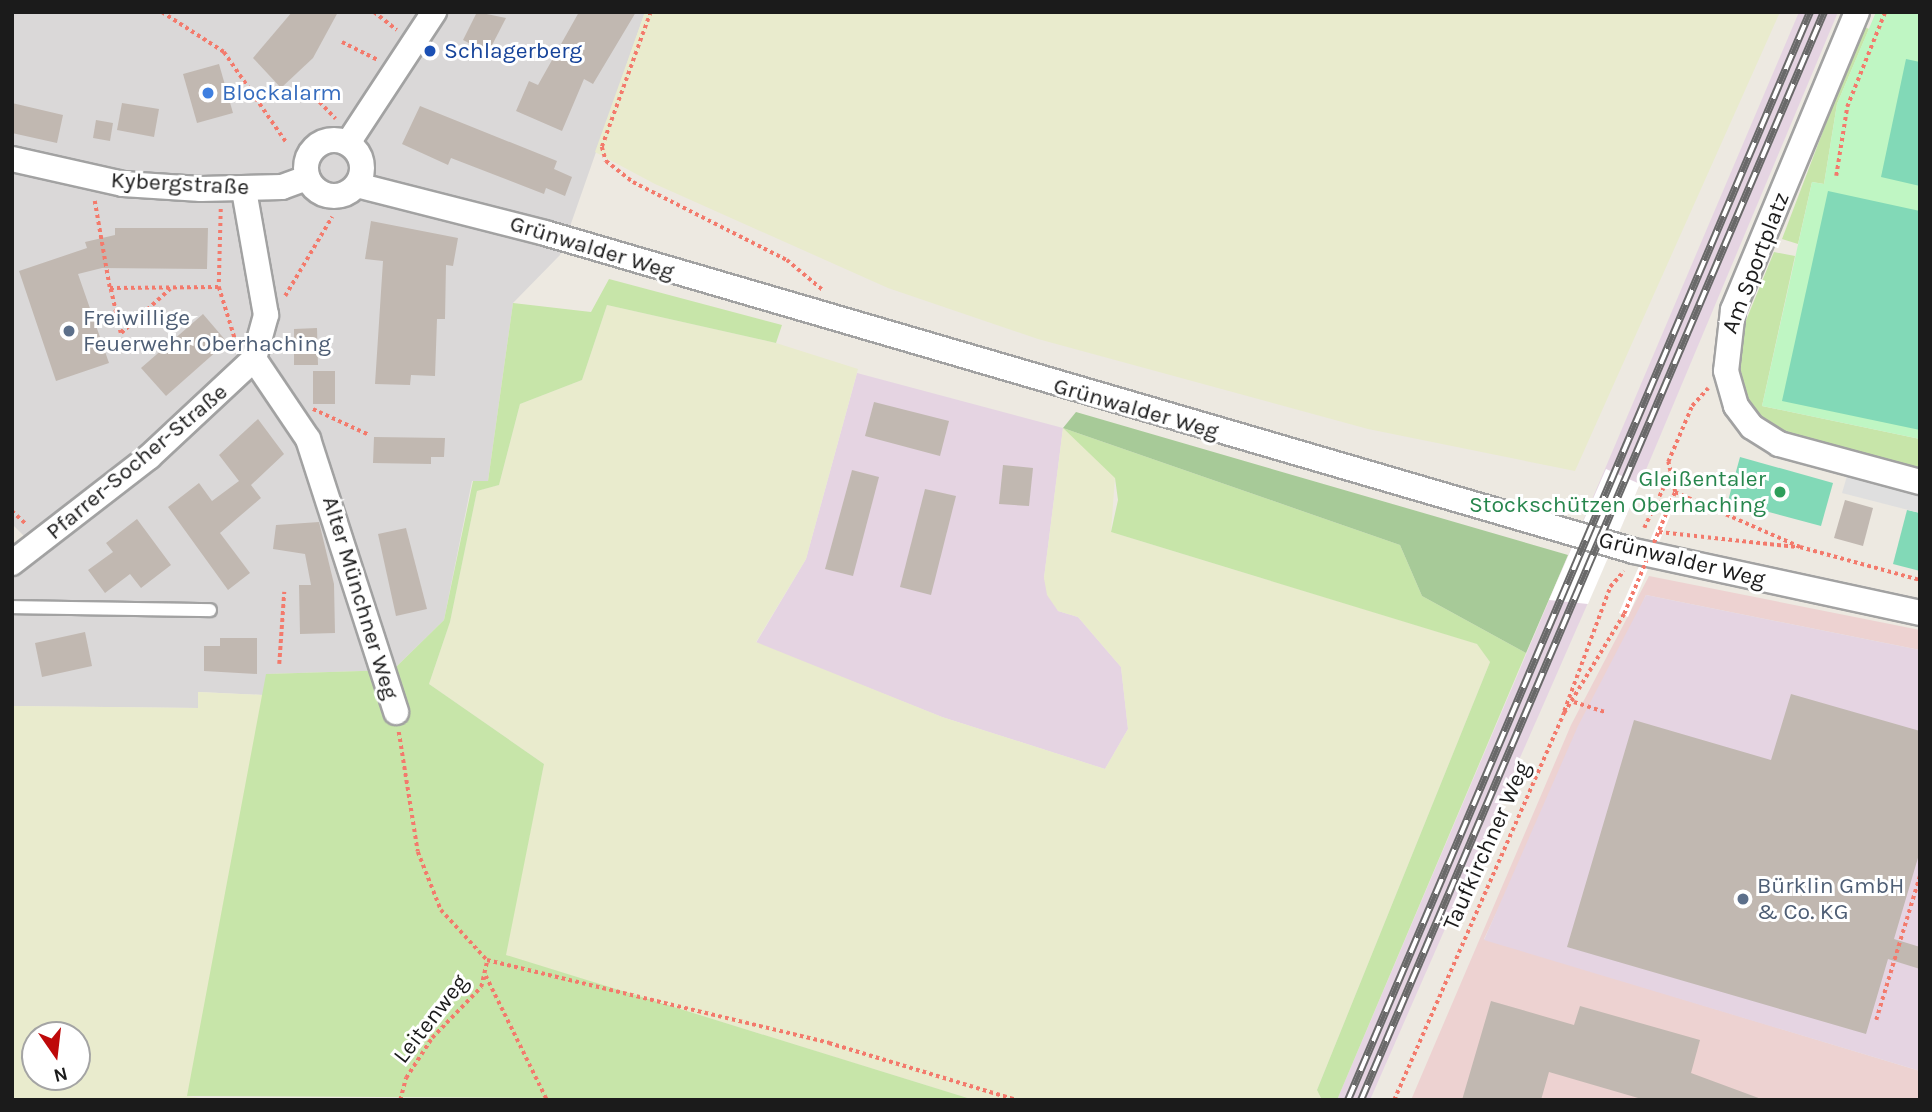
<!DOCTYPE html>
<meta charset="utf-8">
<style>
body{margin:0}
#map{position:relative;width:1932px;height:1112px;overflow:hidden;background:#ede9e1;font-family:Karla,sans-serif}
div>[style]{position:absolute}
.residential>*{inset:0;background:#dad8d8}
.commercial>*{inset:0;background:#edd2d1}
.industrial>*{inset:0;background:#e5d4e2}
.farmland>*{inset:0;background:#e9ebcd}
.grass>*{inset:0;background:#c7e5a9}
.forest>*{inset:0;background:#a7ca98}
.park>*{inset:0;background:#bff6c3}
.pitch>*{inset:0;background:#82d9b7}
.parking>*{inset:0;background:#dfdfdf}
.pier>*{inset:0;background:#fff}
.building>*{inset:0;background:#c1b8b1}
.path>*{height:3.5px;margin-top:-1.75px;transform-origin:0;background:repeating-linear-gradient(90deg,#f37a6c 0 3.5px,transparent 0 7px)}
.roads{filter:drop-shadow(2px 0 #a2a2a2) drop-shadow(-2px 0 #a2a2a2) drop-shadow(0 2px #a2a2a2) drop-shadow(0 -2px #a2a2a2)}
.lane>*{height:12px;margin:-6px;padding:0 6px;transform-origin:6px;border-radius:6px;background:#fff}
.street>*{height:24px;margin:-12px;padding:0 12px;transform-origin:12px;border-radius:12px;background:#fff}
.street>.ring{margin:-12px;padding:0;box-sizing:content-box;background:none;border:24px solid #fff;border-radius:50%}
.rail>*{height:8px;margin-top:-4px;transform-origin:0;background:repeating-linear-gradient(90deg,#fff 0 16px,#696969 0 32px);box-sizing:border-box;border-block:2px solid #696969}
.path-bridge>*{height:3.5px;margin-top:-1.75px;transform-origin:0;background:repeating-linear-gradient(90deg,#f37a6c 0 3.5px,transparent 0 7px)}
.dots>*{width:19px;height:19px;translate:-50% -50%;box-sizing:border-box;border:4px solid #fff;border-radius:50%}
span{translate:-50% -50%;white-space:nowrap;text-align:center;line-height:1.15;-webkit-text-stroke:6px #fff;paint-order:stroke}
.transit-label{font-size:23px;color:#164399}
.left{translate:0 -50%;text-align:left}
.shop-label{font-size:23px;color:#366cbe}
.street-label{font-size:23px;color:#1b1b1b}
.service-label{font-size:23px;color:#4e5e75}
.leisure-label{font-size:23px;color:#27864d}
.right{translate:-100% -50%;text-align:right}
.frame{position:absolute;inset:0;border:14px solid #1b1b1b;pointer-events:none}
.north{position:absolute;left:21px;top:1021px;width:70px;height:70px;box-sizing:border-box;background:#fff;border:2px solid #a4a4a4;border-radius:50%;rotate:166deg;font-size:19px;font-weight:700;line-height:28px;text-align:center;color:#1b1b1b}
.north::after{content:'';display:block;margin:auto;width:24px;height:32px;background:#be090a;clip-path:polygon(50% 0,100% 100%,50% 72%,0 100%)}
</style>
<div id="map">
<div class="residential">
<i style="clip-path:polygon(12px 12px,645px 12px,560px 255px,513px 303px,488px 481px,472px 481px,444px 620px,393px 670px,267px 674px,263px 695px,199px 692px,199px 708px,12px 706px,12px 547px,25px 537px,12px 524px)"></i>
</div>
<div class="commercial">
<i style="clip-path:polygon(1649px 576px,1920px 630px,1920px 650px,1646px 595px,1484px 939px,1920px 1071px,1920px 1100px,1411px 1100px,1571px 725px)"></i>
</div>
<div class="industrial">
<i style="clip-path:polygon(1799px 12px,1838px 12px,1640px 484px,1370px 1100px,1337px 1100px)"></i>
<i style="clip-path:polygon(857px 373px,1063px 428px,1044px 578px,1058px 611px,1078px 617px,1121px 667px,1128px 729px,1105px 769px,942px 717px,756px 643px,806px 559px)"></i>
<i style="clip-path:polygon(1646px 595px,1920px 650px,1920px 1071px,1484px 940px,1578px 726px)"></i>
</div>
<div class="farmland">
<i style="clip-path:polygon(645px 12px,1780px 12px,1575px 471px,1368px 429px,1038px 339px,888px 288px,655px 184px,595px 152px)"></i>
<i style="clip-path:polygon(607px 305px,776px 343px,858px 369px,806px 559px,756px 642px,942px 717px,1105px 769px,1128px 729px,1121px 667px,1078px 617px,1058px 611px,1047px 595px,1044px 578px,1063px 428px,1115px 477px,1111px 532px,1478px 644px,1490px 662px,1317px 1090px,1322px 1100px,974px 1100px,505px 955px,544px 764px,429px 684px,450px 622px,477px 491px,499px 485px,520px 404px,582px 380px)"></i>
<i style="clip-path:polygon(evenodd,198px 692px,263px 695px,188px 1096px,210px 1100px,12px 1100px,12px 706px,198px 708px,198px 692px,35px 1035px,77px 1035px,77px 1077px,35px 1077px,35px 1035px)"></i>
</div>
<div class="grass">
<i style="clip-path:polygon(1863px 26px,1869px 29px,1837px 104px,1824px 184px,1812px 182px,1798px 244px,1782px 239px)"></i>
<i style="clip-path:polygon(1774px 252px,1795px 256px,1762px 406px,1920px 439px,1920px 473px,1782px 437px,1744px 402px,1738px 340px)"></i>
<i style="clip-path:polygon(609px 279px,782px 325px,776px 343px,607px 305px,582px 380px,520px 404px,499px 485px,477px 491px,450px 622px,429px 684px,544px 764px,506px 955px,974px 1100px,187px 1096px,266px 674px,393px 670px,444px 620px,473px 481px,488px 481px,513px 303px,591px 312px)"></i>
<i style="clip-path:polygon(1063px 428px,1400px 545px,1422px 596px,1526px 653px,1337px 1100px,1322px 1100px,1317px 1090px,1490px 662px,1477px 644px,1111px 532px,1118px 500px,1115px 478px)"></i>
</div>
<div class="forest">
<i style="clip-path:polygon(1076px 412px,1568px 555px,1526px 653px,1422px 596px,1400px 545px,1063px 428px)"></i>
</div>
<div class="park">
<i style="clip-path:polygon(1876px 12px,1920px 12px,1920px 439px,1762px 406px,1812px 182px,1824px 184px,1837px 104px)"></i>
</div>
<div class="pitch">
<i style="clip-path:polygon(1906px 59px,1920px 62px,1920px 186px,1881px 177px)"></i>
<i style="clip-path:polygon(1828px 191px,1920px 211px,1920px 430px,1782px 401px)"></i>
<i style="clip-path:polygon(1740px 457px,1833px 483px,1821px 526px,1728px 501px)"></i>
<i style="clip-path:polygon(1907px 510px,1920px 513px,1920px 571px,1893px 564px)"></i>
</div>
<div class="parking">
<i style="clip-path:polygon(1847px 476px,1920px 494px,1920px 513px,1842px 493px)"></i>
</div>
<div class="pier">
<i style="clip-path:polygon(1606px 469px,1640px 484px,1588px 604px,1549px 600px)"></i>
<i style="clip-path:polygon(1669px 496px,1677px 499px,1628px 617px,1619px 613px)"></i>
</div>
<div class="building">
<i style="clip-path:polygon(292px 12px,338px 12px,313px 58px,281px 88px,253px 58px)"></i>
<i style="clip-path:polygon(477px 12px,506px 18px,488px 53px,463px 40px)"></i>
<i style="clip-path:polygon(579px 12px,636px 12px,593px 84px,584px 79px,562px 131px,516px 111px,529px 81px,538px 85px)"></i>
<i style="clip-path:polygon(219px 64px,233px 113px,197px 123px,183px 74px)"></i>
<i style="clip-path:polygon(12px 103px,63px 115px,57px 143px,12px 133px)"></i>
<i style="clip-path:polygon(122px 103px,159px 109px,154px 137px,117px 130px)"></i>
<i style="clip-path:polygon(420px 106px,557px 161px,554px 169px,572px 177px,565px 196px,546px 188px,544px 194px,451px 158px,448px 165px,402px 144px)"></i>
<i style="clip-path:polygon(96px 120px,113px 123px,110px 141px,93px 138px)"></i>
<i style="clip-path:polygon(371px 221px,458px 238px,453px 266px,446px 265px,445px 319px,437px 319px,435px 376px,411px 375px,410px 385px,375px 384px,383px 261px,365px 259px)"></i>
<i style="clip-path:polygon(115px 228px,208px 228px,207px 269px,102px 268px,78px 274px,109px 363px,56px 381px,19px 271px,87px 248px,85px 242px,115px 235px)"></i>
<i style="clip-path:polygon(203px 314px,227px 342px,166px 396px,141px 368px)"></i>
<i style="clip-path:polygon(317px 328px,318px 365px,294px 365px,294px 329px)"></i>
<i style="clip-path:polygon(313px 371px,335px 371px,335px 404px,313px 404px)"></i>
<i style="clip-path:polygon(874px 402px,949px 421px,940px 456px,865px 436px)"></i>
<i style="clip-path:polygon(258px 419px,284px 454px,251px 485px,261px 498px,220px 533px,250px 573px,228px 590px,168px 507px,199px 483px,212px 501px,239px 481px,219px 455px)"></i>
<i style="clip-path:polygon(374px 437px,445px 438px,444px 457px,431px 457px,431px 464px,373px 463px)"></i>
<i style="clip-path:polygon(1003px 465px,1033px 468px,1029px 506px,999px 504px)"></i>
<i style="clip-path:polygon(852px 470px,879px 477px,853px 576px,825px 569px)"></i>
<i style="clip-path:polygon(925px 489px,956px 496px,931px 595px,900px 587px)"></i>
<i style="clip-path:polygon(1845px 500px,1873px 508px,1863px 546px,1834px 538px)"></i>
<i style="clip-path:polygon(137px 519px,171px 565px,141px 588px,130px 574px,105px 593px,88px 570px,113px 552px,106px 543px)"></i>
<i style="clip-path:polygon(319px 522px,334px 584px,335px 633px,300px 634px,299px 585px,311px 585px,305px 554px,273px 549px,276px 525px)"></i>
<i style="clip-path:polygon(406px 528px,427px 609px,396px 616px,378px 534px)"></i>
<i style="clip-path:polygon(85px 632px,92px 666px,42px 677px,35px 643px)"></i>
<i style="clip-path:polygon(220px 638px,257px 638px,257px 674px,204px 671px,204px 646px,220px 646px)"></i>
<i style="clip-path:polygon(1791px 694px,1920px 731px,1920px 851px,1894px 939px,1920px 947px,1920px 969px,1888px 959px,1866px 1034px,1567px 947px,1634px 720px,1771px 760px)"></i>
<i style="clip-path:polygon(1491px 1001px,1574px 1025px,1580px 1006px,1700px 1040px,1691px 1073px,1764px 1100px,1645px 1100px,1549px 1072px,1541px 1100px,1462px 1100px)"></i>
</div>
<div class="path">
<i style="left:162px;top:12px;width:74px;rotate:32.8deg"></i>
<i style="left:224px;top:52px;width:109px;rotate:55.4deg"></i>
<i style="left:374px;top:12px;width:29px;rotate:38deg"></i>
<i style="left:651px;top:12px;width:144px;rotate:109.9deg"></i>
<i style="left:602px;top:147px;width:15px;rotate:74deg"></i>
<i style="left:606px;top:161px;width:34px;rotate:38deg"></i>
<i style="left:633px;top:182px;width:173px;rotate:26.9deg"></i>
<i style="left:787px;top:260px;width:48px;rotate:40deg"></i>
<i style="left:342px;top:42px;width:40px;rotate:26.6deg"></i>
<i style="left:310px;top:92px;width:37px;rotate:46deg"></i>
<i style="left:1836px;top:176px;width:70px;rotate:-80.9deg"></i>
<i style="left:1847px;top:107px;width:102px;rotate:-68.2deg"></i>
<i style="left:95px;top:201px;width:88px;rotate:80.2deg"></i>
<i style="left:110px;top:288px;width:109px;rotate:-0.5deg"></i>
<i style="left:221px;top:209px;width:78px;rotate:91.5deg"></i>
<i style="left:219px;top:287px;width:54px;rotate:72.9deg"></i>
<i style="left:111px;top:289px;width:45px;rotate:77.2deg"></i>
<i style="left:121px;top:333px;width:66px;rotate:-41.9deg"></i>
<i style="left:285px;top:296px;width:92px;rotate:-59.3deg"></i>
<i style="left:313px;top:409px;width:60px;rotate:24.8deg"></i>
<i style="left:1675px;top:492px;width:137px;rotate:23.7deg"></i>
<i style="left:1800px;top:547px;width:124px;rotate:15.4deg"></i>
<i style="left:1668px;top:509px;width:18px;rotate:-68deg"></i>
<i style="left:1675px;top:492px;width:31px;rotate:-103deg"></i>
<i style="left:1668px;top:462px;width:61px;rotate:-66.8deg"></i>
<i style="left:1692px;top:406px;width:24px;rotate:-48deg"></i>
<i style="left:12px;top:511px;width:19px;rotate:43deg"></i>
<i style="left:1644px;top:528px;width:58px;rotate:-64.3deg"></i>
<i style="left:1659px;top:532px;width:139px;rotate:6.2deg"></i>
<i style="left:279px;top:664px;width:72px;rotate:-86deg"></i>
<i style="left:1574px;top:702px;width:33px;rotate:18deg"></i>
<i style="left:1564px;top:711px;width:132px;rotate:-69.6deg"></i>
<i style="left:1610px;top:587px;width:21px;rotate:-49deg"></i>
<i style="left:399px;top:732px;width:121px;rotate:81deg"></i>
<i style="left:418px;top:852px;width:62px;rotate:68.4deg"></i>
<i style="left:441px;top:910px;width:67px;rotate:47.4deg"></i>
<i style="left:487px;top:960px;width:352px;rotate:13.6deg"></i>
<i style="left:829px;top:1043px;width:196px;rotate:16.9deg"></i>
<i style="left:486px;top:976px;width:138px;rotate:63.8deg"></i>
<i style="left:1876px;top:1020px;width:152px;rotate:-73.1deg"></i>
<i style="left:400px;top:1100px;width:23px;rotate:-75deg"></i>
<i style="left:406px;top:1078px;width:48px;rotate:-57deg"></i>
<i style="left:432px;top:1038px;width:71px;rotate:-46.1deg"></i>
<i style="left:481px;top:987px;width:28px;rotate:-77deg"></i>
<i style="left:1394px;top:1100px;width:423px;rotate:-66.3deg"></i>
<i style="left:1564px;top:713px;width:116px;rotate:-58.8deg"></i>
</div>
<div class="roads">
<div class="lane">
<i style="left:12px;top:607px;width:198px;rotate:0.9deg"></i>
</div>
<div class="street">
<i style="left:1857px;top:12px;width:323px;rotate:112.6deg"></i>
<i style="left:1733px;top:310px;width:61px;rotate:96.5deg"></i>
<i style="left:1726px;top:371px;width:36px;rotate:74deg"></i>
<i style="left:1736px;top:406px;width:26px;rotate:53deg"></i>
<i style="left:1752px;top:427px;width:32px;rotate:32deg"></i>
<i style="left:1779px;top:444px;width:146px;rotate:15.1deg"></i>
<i class="ring" style="left:306px;top:140px;width:32px;height:32px"></i>
<i style="left:348px;top:143px;width:157px;rotate:-56.7deg"></i>
<i style="left:12px;top:159px;width:114px;rotate:12.7deg"></i>
<i style="left:123px;top:184px;width:78px;rotate:3.7deg"></i>
<i style="left:201px;top:189px;width:81px;rotate:-1.4deg"></i>
<i style="left:282px;top:187px;width:27px;rotate:-20deg"></i>
<i style="left:357px;top:185px;width:194px;rotate:14.3deg"></i>
<i style="left:545px;top:233px;width:1134px;rotate:16.28deg"></i>
<i style="left:1634px;top:551px;width:293px;rotate:12.2deg"></i>
<i style="left:254px;top:359px;width:97px;rotate:56deg"></i>
<i style="left:308px;top:439px;width:287px;rotate:72.1deg"></i>
<i style="left:12px;top:563px;width:173px;rotate:-37.7deg"></i>
<i style="left:149px;top:457px;width:144px;rotate:-43deg"></i>
<i style="left:254px;top:359px;width:46px;rotate:-74.7deg"></i>
<i style="left:266px;top:315px;width:127px;rotate:-100deg"></i>
</div>
</div>
<div class="rail">
<i style="left:1348px;top:1100px;width:1182px;rotate:-66.99deg"></i>
<i style="left:1361px;top:1100px;width:1182px;rotate:-66.95deg"></i>
</div>
<div class="path-bridge">
<i style="left:1624px;top:614px;width:114px;rotate:-67.3deg"></i>
</div>
<div class="dots">
<i style="left:430px;top:51px;background:#1a4fb4"></i>
<i style="left:208px;top:93px;background:#3f7fe0"></i>
<i style="left:69px;top:331px;background:#5c6f8a"></i>
<i style="left:1780px;top:492px;background:#2e9e5b"></i>
<i style="left:1743px;top:899px;background:#5c6f8a"></i>
</div>
<div class="transit-label">
<span class="left" style="left:444px;top:51px">Schlagerberg</span>
</div>
<div class="shop-label">
<span class="left" style="left:222px;top:93px">Blockalarm</span>
</div>
<div class="street-label">
<span style="left:180px;top:184px;rotate:3deg">Kybergstraße</span>
<span style="left:592px;top:248px;rotate:17deg">Grünwalder Weg</span>
<span style="left:1756px;top:263px;rotate:-69deg">Am Sportplatz</span>
<span style="left:1136px;top:409px;rotate:16deg">Grünwalder Weg</span>
<span style="left:137px;top:462px;rotate:-40deg">Pfarrer-Socher-Straße</span>
<span style="left:1682px;top:560px;rotate:14deg">Grünwalder Weg</span>
<span style="left:360px;top:598px;rotate:73deg">Alter Münchner Weg</span>
<span style="left:1487px;top:846px;rotate:-66deg">Taufkirchner Weg</span>
<span style="left:431px;top:1019px;rotate:-52deg">Leitenweg</span>
</div>
<div class="service-label">
<span class="left" style="left:83px;top:331px">Freiwillige<br>Feuerwehr Oberhaching</span>
<span class="left" style="left:1757px;top:899px">Bürklin GmbH<br>&amp; Co. KG</span>
</div>
<div class="leisure-label">
<span class="right" style="left:1766px;top:492px">Gleißentaler<br>Stockschützen Oberhaching</span>
</div>
<div class="frame"></div>
<div class="north">N</div>
</div>
